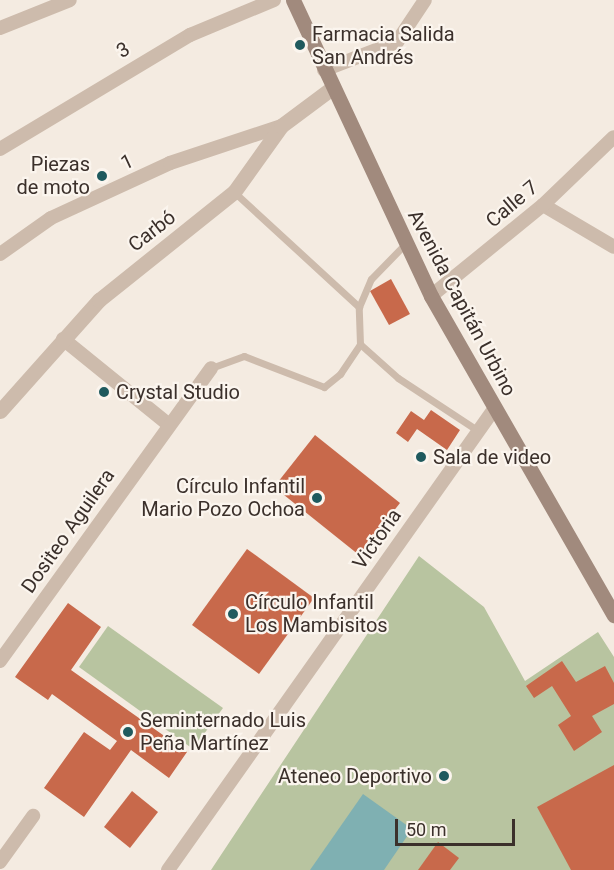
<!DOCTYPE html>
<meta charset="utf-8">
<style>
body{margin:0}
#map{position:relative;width:614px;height:870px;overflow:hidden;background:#f4ebe1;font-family:Roboto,sans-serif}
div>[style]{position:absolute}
.green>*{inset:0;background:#b8c4a0}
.water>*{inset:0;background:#7fb0b2}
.building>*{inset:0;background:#c8694b}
.service>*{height:7px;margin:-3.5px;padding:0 3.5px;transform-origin:3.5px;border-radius:3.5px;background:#cdbbac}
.minor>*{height:14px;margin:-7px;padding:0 7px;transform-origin:7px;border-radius:7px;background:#cdbbac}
.tertiary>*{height:15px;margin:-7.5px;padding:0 7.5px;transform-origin:7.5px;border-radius:7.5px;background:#cdbbac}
.secondary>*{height:15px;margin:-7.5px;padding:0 7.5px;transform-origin:7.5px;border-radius:7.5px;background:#a18a7d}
.dots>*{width:16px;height:16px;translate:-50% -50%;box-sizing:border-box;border:3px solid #fbf5ee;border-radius:50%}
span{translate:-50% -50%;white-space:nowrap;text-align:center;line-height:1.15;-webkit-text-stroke:4.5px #fbf5ee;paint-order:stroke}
.poi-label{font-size:20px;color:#3b302b}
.left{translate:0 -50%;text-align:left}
.right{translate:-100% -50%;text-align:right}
.street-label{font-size:20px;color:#3b302b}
.scale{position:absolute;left:395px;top:819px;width:120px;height:27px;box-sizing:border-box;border:3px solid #3b302b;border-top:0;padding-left:8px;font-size:18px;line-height:21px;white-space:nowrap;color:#3b302b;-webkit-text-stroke:4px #fbf5ee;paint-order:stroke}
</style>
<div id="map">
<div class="green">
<i style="clip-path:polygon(419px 556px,484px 607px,525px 681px,598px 632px,614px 657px,614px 870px,211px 870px)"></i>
<i style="clip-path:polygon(108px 626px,223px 708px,193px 749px,79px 667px)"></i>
</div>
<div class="water">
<i style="clip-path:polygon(363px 794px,412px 829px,384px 870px,310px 870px)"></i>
</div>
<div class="building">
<i style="clip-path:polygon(391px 279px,410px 314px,389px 325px,370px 291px)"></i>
<i style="clip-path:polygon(431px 410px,460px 430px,447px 450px,417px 429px,408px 442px,396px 433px,411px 411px,424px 420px)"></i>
<i style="clip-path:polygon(315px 435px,400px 503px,359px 555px,274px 487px)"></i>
<i style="clip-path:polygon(247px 549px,314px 598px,259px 674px,192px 625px)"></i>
<i style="clip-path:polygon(68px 603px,101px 627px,71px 670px,187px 752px,169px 778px,131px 750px,84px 817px,44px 788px,84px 732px,110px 750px,117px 741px,52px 694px,48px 700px,15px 677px)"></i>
<i style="clip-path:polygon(562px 661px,576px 682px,605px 666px,614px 683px,614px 704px,592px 716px,602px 732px,574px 751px,558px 725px,571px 716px,552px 686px,534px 698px,526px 686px)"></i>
<i style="clip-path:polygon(614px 765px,614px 870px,571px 870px,537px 807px)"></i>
<i style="clip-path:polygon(132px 791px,158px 812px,130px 848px,104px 827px)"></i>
<i style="clip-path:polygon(438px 842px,459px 858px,450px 870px,418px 870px)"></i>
</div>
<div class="service">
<i style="left:234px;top:192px;width:170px;rotate:42.6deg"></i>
<i style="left:360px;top:344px;width:51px;rotate:41.8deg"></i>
<i style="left:398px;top:378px;width:95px;rotate:33.4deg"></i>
<i style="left:211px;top:368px;width:35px;rotate:-20deg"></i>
<i style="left:244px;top:356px;width:86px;rotate:21.2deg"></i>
<i style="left:324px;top:387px;width:21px;rotate:-39deg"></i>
<i style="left:340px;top:374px;width:36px;rotate:-56deg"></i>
<i style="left:360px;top:344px;width:37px;rotate:-92deg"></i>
<i style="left:359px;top:307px;width:30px;rotate:-67deg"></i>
<i style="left:371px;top:279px;width:49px;rotate:-45.8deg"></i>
</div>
<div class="minor">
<i style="left:0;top:28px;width:75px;rotate:-21.8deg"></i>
<i style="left:324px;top:70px;width:78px;rotate:-21deg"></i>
<i style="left:397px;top:42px;width:50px;rotate:-56.3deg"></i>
<i style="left:0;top:149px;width:222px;rotate:-31deg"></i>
<i style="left:190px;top:35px;width:91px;rotate:-22.6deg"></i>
<i style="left:543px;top:205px;width:82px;rotate:30.6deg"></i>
<i style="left:0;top:254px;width:62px;rotate:-35.2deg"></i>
<i style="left:51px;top:218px;width:131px;rotate:-24.8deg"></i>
<i style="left:170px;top:163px;width:117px;rotate:-18.4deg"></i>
<i style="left:431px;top:296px;width:144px;rotate:-39.1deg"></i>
<i style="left:543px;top:205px;width:98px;rotate:-43.8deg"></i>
<i style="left:63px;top:339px;width:135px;rotate:39deg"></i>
<i style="left:0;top:661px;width:361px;rotate:-54.2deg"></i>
<i style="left:0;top:862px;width:57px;rotate:-54.3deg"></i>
<i style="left:168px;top:870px;width:565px;rotate:-54.73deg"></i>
</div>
<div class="tertiary">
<i style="left:0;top:411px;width:149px;rotate:-48.3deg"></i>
<i style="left:99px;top:300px;width:173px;rotate:-38.7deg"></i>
<i style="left:234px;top:192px;width:81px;rotate:-54.5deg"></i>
<i style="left:281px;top:126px;width:64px;rotate:-36.7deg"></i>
</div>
<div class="secondary">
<i style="left:293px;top:0;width:327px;rotate:65deg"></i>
<i style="left:431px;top:296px;width:368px;rotate:60.2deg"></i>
</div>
<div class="dots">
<i style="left:300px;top:45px;background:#1f5a5e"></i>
<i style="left:102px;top:176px;background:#1f5a5e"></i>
<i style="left:104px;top:392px;background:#1f5a5e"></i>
<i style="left:421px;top:457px;background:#1f5a5e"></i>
<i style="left:317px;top:498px;background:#1f5a5e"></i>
<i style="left:233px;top:614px;background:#1f5a5e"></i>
<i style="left:128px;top:732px;background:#1f5a5e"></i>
<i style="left:444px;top:776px;background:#1f5a5e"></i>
</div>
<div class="poi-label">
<span class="left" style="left:312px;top:46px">Farmacia Salida<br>San Andrés</span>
<span class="right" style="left:90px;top:176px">Piezas<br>de moto</span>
<span class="left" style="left:116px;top:392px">Crystal Studio</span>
<span class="left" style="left:433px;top:457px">Sala de video</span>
<span class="right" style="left:305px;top:498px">Círculo Infantil<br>Mario Pozo Ochoa</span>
<span class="left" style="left:245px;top:614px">Círculo Infantil<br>Los Mambisitos</span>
<span class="left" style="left:140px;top:732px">Seminternado Luis<br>Peña Martínez</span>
<span class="right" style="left:432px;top:776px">Ateneo Deportivo</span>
</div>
<div class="street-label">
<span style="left:123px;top:50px;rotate:-30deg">3</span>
<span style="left:127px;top:162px;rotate:-25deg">1</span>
<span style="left:512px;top:204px;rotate:-40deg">Calle 7</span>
<span style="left:152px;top:231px;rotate:-38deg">Carbó</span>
<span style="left:462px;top:303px;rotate:62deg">Avenida Capitán Urbino</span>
<span style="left:68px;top:531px;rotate:-55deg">Dositeo Aguilera</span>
<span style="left:377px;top:539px;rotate:-55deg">Victoria</span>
</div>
<div class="scale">50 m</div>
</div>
